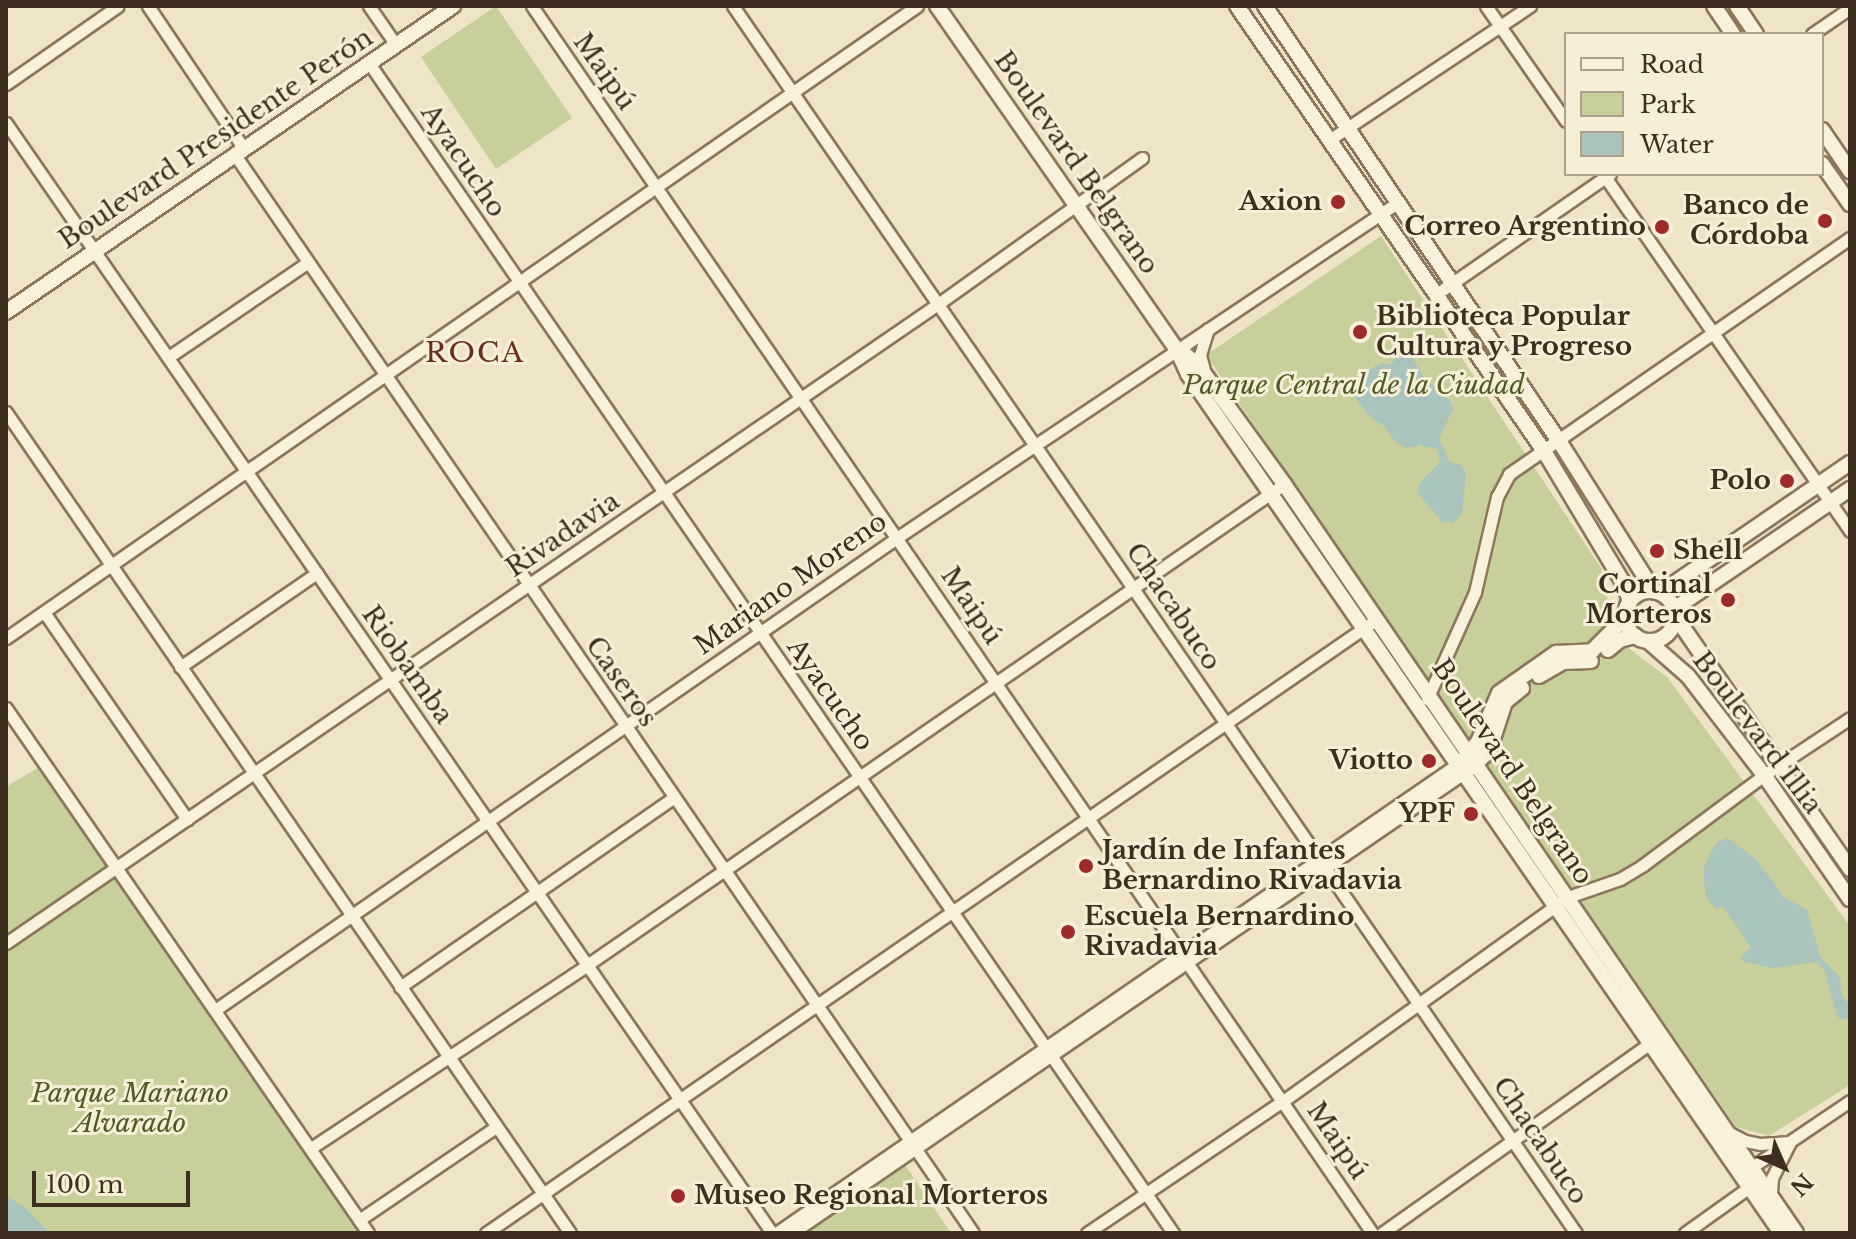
<!DOCTYPE html>
<meta charset="utf-8">
<style>
body{margin:0}
#map{position:relative;width:1856px;height:1239px;overflow:hidden;background:#f0e4c8;font-family:"Libre Baskerville",serif}
div>[style]{position:absolute}
.green>*{inset:0;background:#c9cf9b}
.water>*{inset:0;background:#a9c4bc}
.roads{filter:drop-shadow(2px 0 #8d765c) drop-shadow(-2px 0 #8d765c) drop-shadow(0 2px #8d765c) drop-shadow(0 -2px #8d765c)}
.minor>*{height:11px;margin:-5.5px;padding:0 5.5px;transform-origin:5.5px;border-radius:5.5px;background:#faf1dc}
.tertiary>*{height:14px;margin:-7px;padding:0 7px;transform-origin:7px;border-radius:7px;background:#faf1dc}
.tertiary>.ring{margin:-7px;padding:0;box-sizing:content-box;background:none;border:14px solid #faf1dc;border-radius:50%}
.dots>*{width:22px;height:22px;translate:-50% -50%;box-sizing:border-box;border:4px solid #f7eed8;border-radius:50%}
span{translate:-50% -50%;white-space:nowrap;text-align:center;line-height:1.15;-webkit-text-stroke:6px #f7eed8;paint-order:stroke}
.street-label{font-size:26px;color:#3d2e20}
.poi-label{font-size:26px;color:#3d2e20;font-weight:700}
.right{translate:-100% -50%;text-align:right}
.left{translate:0 -50%;text-align:left}
.park-label{font-size:26px;color:#4d5a26;font-style:italic}
.neighbourhood-label{font-size:28px;color:#6b2e1e;letter-spacing:2px}
.frame{position:absolute;inset:0;border:8px solid #3d2e20;pointer-events:none}
.legend{position:absolute;left:1564px;top:32px;width:260px;height:144px;box-sizing:border-box;background:#f7eed8;border:2px solid #ada18e;margin:0;padding:10px 14px;list-style:none;font-size:24px;color:#3d2e20}
.legend li{display:flex;align-items:center;gap:16px;height:40px}
.legend b{width:40px;border:2px solid #ada18e}
.north{position:absolute;left:1744px;top:1127px;width:80px;height:80px;-webkit-text-stroke:6px #f7eed8;paint-order:stroke;rotate:135deg;font-size:22px;font-weight:700;line-height:32px;text-align:center;color:#3d2e20}
.north::after{content:'';display:block;margin:auto;width:28px;height:36px;background:#3d2e20;clip-path:polygon(50% 0,100% 100%,50% 72%,0 100%)}
.scale{position:absolute;left:32px;top:1171px;width:158px;height:36px;box-sizing:border-box;border:4px solid #3d2e20;border-top:0;padding-left:10px;font-size:24px;line-height:28px;white-space:nowrap;color:#3d2e20;-webkit-text-stroke:6px #f7eed8;paint-order:stroke}
</style>
<div id="map">
<div class="green">
<i style="clip-path:polygon(496px 6px,572px 118px,496px 169px,421px 57px)"></i>
<i style="clip-path:polygon(1381px 236px,1601px 568px,1615px 638px,1667px 677px,1850px 926px,1850px 1085px,1769px 1136px,1736px 1127px,1206px 355px)"></i>
<i style="clip-path:polygon(44px 764px,367px 1233px,6px 1233px,6px 787px)"></i>
<i style="clip-path:polygon(905px 1165px,951px 1233px,806px 1233px)"></i>
</div>
<div class="water">
<i style="clip-path:polygon(1400px 351px,1410px 353px,1422px 375px,1450px 401px,1453px 409px,1439px 439px,1450px 462px,1461px 465px,1466px 473px,1462px 514px,1453px 523px,1442px 522px,1417px 492px,1420px 483px,1440px 462px,1437px 449px,1420px 445px,1406px 448px,1395px 442px,1385px 427px,1368px 415px,1355px 397px,1358px 376px,1381px 363px,1392px 364px)"></i>
<i style="clip-path:polygon(1728px 838px,1756px 859px,1784px 897px,1807px 910px,1821px 958px,1840px 977px,1841px 993px,1850px 1007px,1847px 1020px,1837px 1017px,1825px 971px,1815px 962px,1773px 968px,1744px 962px,1740px 957px,1751px 947px,1723px 907px,1716px 909px,1707px 899px,1704px 882px,1704px 868px,1711px 851px,1719px 841px)"></i>
<i style="clip-path:polygon(6px 1196px,24px 1207px,50px 1233px,6px 1233px)"></i>
</div>
<div class="roads">
<div class="minor">
<i style="left:148px;top:6px;width:172px;rotate:56.1deg"></i>
<i style="left:369px;top:6px;width:47px;rotate:55.3deg"></i>
<i style="left:532px;top:6px;width:1487px;rotate:55.6deg"></i>
<i style="left:733px;top:6px;width:1489px;rotate:55.51deg"></i>
<i style="left:1486px;top:6px;width:140px;rotate:55.2deg"></i>
<i style="left:1812px;top:34px;width:46px;rotate:-34.4deg"></i>
<i style="left:369px;top:63px;width:1420px;rotate:55.5deg"></i>
<i style="left:6px;top:84px;width:136px;rotate:-34.9deg"></i>
<i style="left:6px;top:123px;width:1349px;rotate:55.39deg"></i>
<i style="left:1329px;top:140px;width:242px;rotate:-33.7deg"></i>
<i style="left:235px;top:155px;width:1306px;rotate:55.6deg"></i>
<i style="left:1603px;top:174px;width:434px;rotate:55.3deg"></i>
<i style="left:1438px;top:293px;width:209px;rotate:-34.7deg"></i>
<i style="left:170px;top:356px;width:166px;rotate:-34.2deg"></i>
<i style="left:1204px;top:370px;width:16px;rotate:-105deg"></i>
<i style="left:1200px;top:355px;width:27px;rotate:-73deg"></i>
<i style="left:6px;top:412px;width:996px;rotate:55.51deg"></i>
<i style="left:44px;top:612px;width:252px;rotate:55.4deg"></i>
<i style="left:6px;top:638px;width:1109px;rotate:-34.75deg"></i>
<i style="left:180px;top:667px;width:166px;rotate:-34.5deg"></i>
<i style="left:1427px;top:699px;width:117px;rotate:-65.8deg"></i>
<i style="left:1475px;top:592px;width:98px;rotate:-77deg"></i>
<i style="left:1497px;top:497px;width:26px;rotate:-62deg"></i>
<i style="left:1509px;top:474px;width:415px;rotate:-34.7deg"></i>
<i style="left:6px;top:708px;width:638px;rotate:55.41deg"></i>
<i style="left:6px;top:943px;width:1130px;rotate:-34.44deg"></i>
<i style="left:938px;top:304px;width:251px;rotate:-35.6deg"></i>
<i style="left:400px;top:987px;width:332px;rotate:-34.7deg"></i>
<i style="left:215px;top:1010px;width:831px;rotate:-34.7deg"></i>
<i style="left:898px;top:537px;width:600px;rotate:-33.8deg"></i>
<i style="left:1728px;top:1132px;width:19px;rotate:28deg"></i>
<i style="left:1745px;top:1141px;width:15px;rotate:11deg"></i>
<i style="left:1760px;top:1144px;width:30px;rotate:-4deg"></i>
<i style="left:1790px;top:1142px;width:40px;rotate:116.6deg"></i>
<i style="left:1772px;top:1178px;width:16px;rotate:94deg"></i>
<i style="left:311px;top:1148px;width:331px;rotate:-33.5deg"></i>
<i style="left:587px;top:965px;width:847px;rotate:-34.61deg"></i>
<i style="left:359px;top:1220px;width:166px;rotate:-34.2deg"></i>
<i style="left:486px;top:1233px;width:1082px;rotate:-34.57deg"></i>
<i style="left:776px;top:1233px;width:829px;rotate:-34.53deg"></i>
<i style="left:792px;top:1233px;width:816px;rotate:-34.41deg"></i>
<i style="left:1087px;top:1233px;width:236px;rotate:-34deg"></i>
<i style="left:1283px;top:1101px;width:350px;rotate:-35.6deg"></i>
<i style="left:1568px;top:897px;width:55px;rotate:-19.1deg"></i>
<i style="left:1620px;top:879px;width:27px;rotate:-31deg"></i>
<i style="left:1643px;top:865px;width:151px;rotate:-36.6deg"></i>
<i style="left:1764px;top:775px;width:103px;rotate:-33.5deg"></i>
<i style="left:1382px;top:1233px;width:334px;rotate:-35.3deg"></i>
<i style="left:1685px;top:1233px;width:77px;rotate:-35.5deg"></i>
<i style="left:1748px;top:1188px;width:21px;rotate:-79deg"></i>
<i style="left:1752px;top:1167px;width:118px;rotate:-34deg"></i>
</div>
<div class="tertiary">
<i style="left:937px;top:6px;width:417px;rotate:55.1deg"></i>
<i style="left:1176px;top:348px;width:29px;rotate:65deg"></i>
<i style="left:1188px;top:374px;width:1044px;rotate:55.38deg"></i>
<i style="left:1237px;top:6px;width:541px;rotate:55.4deg"></i>
<i style="left:1544px;top:451px;width:157px;rotate:59deg"></i>
<i style="left:1625px;top:586px;width:17px;rotate:73deg"></i>
<i style="left:1265px;top:6px;width:525px;rotate:55.95deg"></i>
<i style="left:1559px;top:441px;width:178px;rotate:57.7deg"></i>
<i style="left:1714px;top:6px;width:34px;rotate:56deg"></i>
<i style="left:1737px;top:6px;width:34px;rotate:56deg"></i>
<i style="left:1822px;top:130px;width:50px;rotate:55.7deg"></i>
<i style="left:1822px;top:164px;width:49px;rotate:55deg"></i>
<i style="left:6px;top:312px;width:542px;rotate:-34.39deg"></i>
<i style="left:1180px;top:350px;width:23px;rotate:40deg"></i>
<i style="left:1198px;top:365px;width:147px;rotate:54.1deg"></i>
<i style="left:1284px;top:484px;width:907px;rotate:55.64deg"></i>
<i class="ring" style="left:1625px;top:591px;width:36px;height:36px"></i>
<i style="left:1660px;top:593px;width:230px;rotate:-34.4deg"></i>
<i style="left:1674px;top:609px;width:213px;rotate:-34.3deg"></i>
<i style="left:1675px;top:616px;width:308px;rotate:55.3deg"></i>
<i style="left:1648px;top:641px;width:53px;rotate:41.2deg"></i>
<i style="left:1688px;top:676px;width:125px;rotate:52.5deg"></i>
<i style="left:1764px;top:775px;width:151px;rotate:55.3deg"></i>
<i style="left:1608px;top:650px;width:16px;rotate:-40deg"></i>
<i style="left:1620px;top:640px;width:16px;rotate:-15deg"></i>
<i style="left:1539px;top:676px;width:28px;rotate:-30deg"></i>
<i style="left:1563px;top:662px;width:28px;rotate:-2deg"></i>
<i style="left:1465px;top:758px;width:21px;rotate:-51deg"></i>
<i style="left:1478px;top:742px;width:53px;rotate:-66.8deg"></i>
<i style="left:1499px;top:693px;width:70px;rotate:-35.1deg"></i>
<i style="left:1556px;top:653px;width:36px;rotate:-3deg"></i>
<i style="left:1592px;top:651px;width:47px;rotate:-45deg"></i>
<i style="left:1471px;top:768px;width:25px;rotate:-43deg"></i>
<i style="left:1489px;top:751px;width:52px;rotate:-71.9deg"></i>
<i style="left:1505px;top:702px;width:22px;rotate:-39deg"></i>
</div>
</div>
<div class="dots">
<i style="left:1338px;top:202px;background:#9e2a2b"></i>
<i style="left:1825px;top:221px;background:#9e2a2b"></i>
<i style="left:1662px;top:227px;background:#9e2a2b"></i>
<i style="left:1360px;top:332px;background:#9e2a2b"></i>
<i style="left:1787px;top:481px;background:#9e2a2b"></i>
<i style="left:1657px;top:551px;background:#9e2a2b"></i>
<i style="left:1728px;top:600px;background:#9e2a2b"></i>
<i style="left:1429px;top:761px;background:#9e2a2b"></i>
<i style="left:1471px;top:814px;background:#9e2a2b"></i>
<i style="left:1086px;top:866px;background:#9e2a2b"></i>
<i style="left:1068px;top:932px;background:#9e2a2b"></i>
<i style="left:678px;top:1196px;background:#9e2a2b"></i>
</div>
<div class="street-label">
<span style="left:604px;top:72px;rotate:55deg">Maipú</span>
<span style="left:216px;top:139px;rotate:-34deg">Boulevard Presidente Perón</span>
<span style="left:463px;top:161px;rotate:56deg">Ayacucho</span>
<span style="left:1076px;top:163px;rotate:55deg">Boulevard Belgrano</span>
<span style="left:563px;top:535px;rotate:-34deg">Rivadavia</span>
<span style="left:791px;top:584px;rotate:-35deg">Mariano Moreno</span>
<span style="left:971px;top:606px;rotate:56deg">Maipú</span>
<span style="left:1173px;top:607px;rotate:56deg">Chacabuco</span>
<span style="left:407px;top:665px;rotate:55deg">Riobamba</span>
<span style="left:621px;top:682px;rotate:55deg">Caseros</span>
<span style="left:830px;top:695px;rotate:55deg">Ayacucho</span>
<span style="left:1757px;top:733px;rotate:53deg">Boulevard Illia</span>
<span style="left:1512px;top:772px;rotate:56deg">Boulevard Belgrano</span>
<span style="left:1337px;top:1141px;rotate:56deg">Maipú</span>
<span style="left:1540px;top:1141px;rotate:56deg">Chacabuco</span>
</div>
<div class="poi-label">
<span class="right" style="left:1322px;top:202px">Axion</span>
<span class="right" style="left:1809px;top:221px">Banco de<br>Córdoba</span>
<span class="right" style="left:1646px;top:227px">Correo Argentino</span>
<span class="left" style="left:1376px;top:332px">Biblioteca Popular<br>Cultura y Progreso</span>
<span class="right" style="left:1771px;top:481px">Polo</span>
<span class="left" style="left:1673px;top:551px">Shell</span>
<span class="right" style="left:1712px;top:600px">Cortinal<br>Morteros</span>
<span class="right" style="left:1413px;top:761px">Viotto</span>
<span class="right" style="left:1455px;top:814px">YPF</span>
<span class="left" style="left:1102px;top:866px">Jardín de Infantes<br>Bernardino Rivadavia</span>
<span class="left" style="left:1084px;top:932px">Escuela Bernardino<br>Rivadavia</span>
<span class="left" style="left:694px;top:1196px">Museo Regional Morteros</span>
</div>
<div class="park-label">
<span style="left:1354px;top:386px">Parque Central de la Ciudad</span>
<span style="left:130px;top:1109px">Parque Mariano<br>Alvarado</span>
</div>
<div class="neighbourhood-label">
<span style="left:475px;top:353px">ROCA</span>
</div>
<div class="frame"></div>
<ul class="legend">
<li><b style="height:10px;background:#faf1dc"></b>Road</li>
<li><b style="height:22px;background:#c9cf9b"></b>Park</li>
<li><b style="height:22px;background:#a9c4bc"></b>Water</li>
</ul>
<div class="north">N</div>
<div class="scale">100 m</div>
</div>
